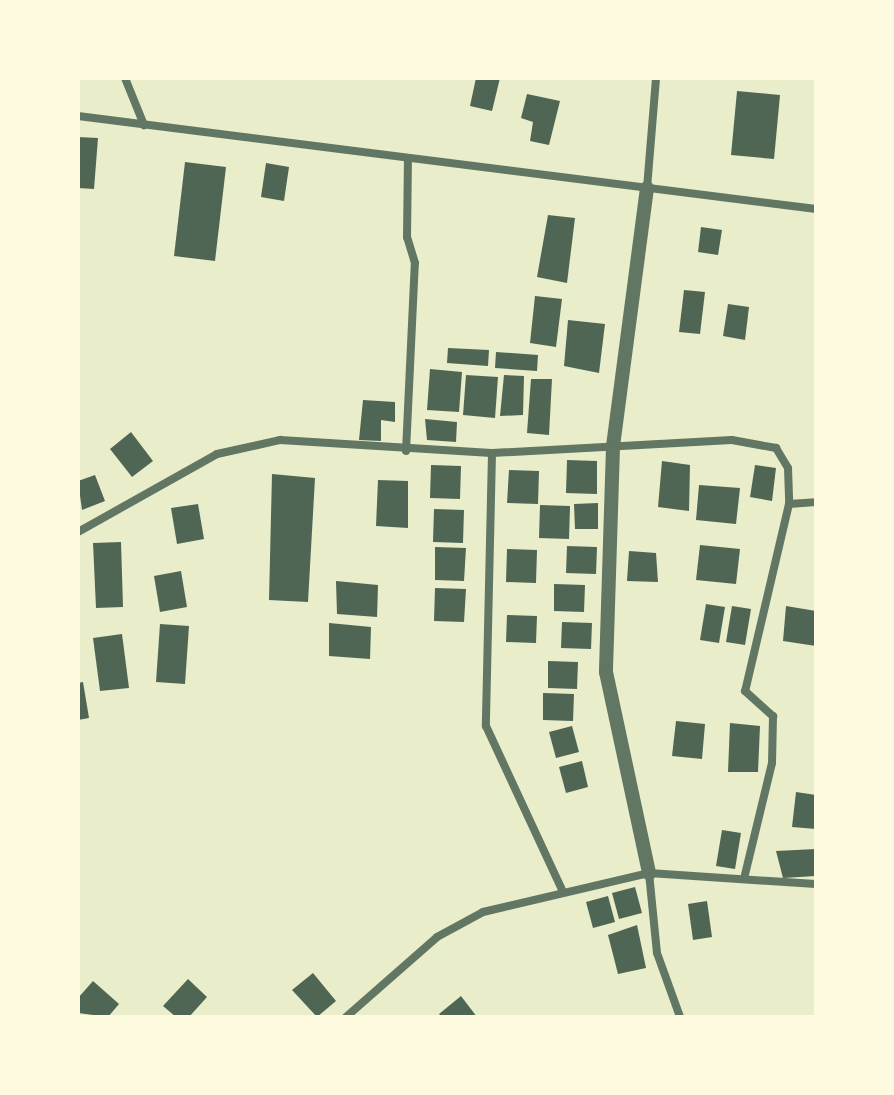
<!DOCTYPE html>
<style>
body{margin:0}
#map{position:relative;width:894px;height:1095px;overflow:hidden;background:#e9edc9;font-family:"Times New Roman",serif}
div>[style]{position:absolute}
.building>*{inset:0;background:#4f6655}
.minor>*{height:8px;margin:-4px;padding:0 4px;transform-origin:4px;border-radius:4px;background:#617663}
.tertiary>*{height:14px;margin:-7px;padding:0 7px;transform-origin:7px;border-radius:7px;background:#617663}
span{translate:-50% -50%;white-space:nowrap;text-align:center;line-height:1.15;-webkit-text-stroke:7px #fefae0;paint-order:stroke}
.frame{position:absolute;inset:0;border:80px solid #fefae0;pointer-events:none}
</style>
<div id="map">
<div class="building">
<i style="clip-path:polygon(476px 78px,500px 78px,492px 111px,470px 106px)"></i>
<i style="clip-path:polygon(737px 91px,780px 95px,774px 159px,731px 155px)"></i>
<i style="clip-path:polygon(527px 94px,560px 101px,549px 145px,530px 141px,533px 122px,521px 118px)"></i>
<i style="clip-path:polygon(78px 137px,98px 138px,94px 189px,78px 188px)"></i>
<i style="clip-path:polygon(185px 162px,226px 167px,215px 261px,174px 256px)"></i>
<i style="clip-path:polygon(266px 163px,289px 167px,284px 201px,261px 197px)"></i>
<i style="clip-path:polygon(548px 215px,575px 218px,567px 283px,537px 277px)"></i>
<i style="clip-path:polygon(701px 227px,722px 230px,718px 255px,698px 252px)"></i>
<i style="clip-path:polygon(684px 290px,705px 292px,700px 334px,679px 332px)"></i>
<i style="clip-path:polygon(535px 296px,562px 299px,556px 347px,530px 343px)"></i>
<i style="clip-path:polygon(728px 304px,749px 307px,745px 340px,723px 336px)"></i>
<i style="clip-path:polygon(568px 320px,605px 324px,599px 373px,564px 366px)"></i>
<i style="clip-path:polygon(448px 348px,489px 350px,488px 366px,447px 363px)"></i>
<i style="clip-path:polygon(496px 352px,538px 355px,537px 371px,495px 368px)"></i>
<i style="clip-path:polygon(430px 369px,462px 372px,459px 412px,427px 410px)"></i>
<i style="clip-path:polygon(466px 375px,498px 377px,495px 418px,463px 415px)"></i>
<i style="clip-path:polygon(504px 375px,524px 376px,523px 415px,500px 416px)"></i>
<i style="clip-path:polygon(531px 379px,552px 379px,549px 435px,527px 433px)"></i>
<i style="clip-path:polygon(363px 400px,395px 402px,395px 422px,381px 420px,381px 441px,359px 440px)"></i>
<i style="clip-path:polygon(425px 419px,457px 422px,456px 442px,427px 440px)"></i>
<i style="clip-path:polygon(131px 432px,153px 461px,132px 477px,110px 449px)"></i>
<i style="clip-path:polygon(567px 460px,597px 461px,597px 494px,566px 493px)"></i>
<i style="clip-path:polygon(662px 461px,690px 465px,689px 511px,658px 507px)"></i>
<i style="clip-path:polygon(431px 465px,461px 466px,460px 499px,430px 498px)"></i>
<i style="clip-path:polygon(755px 465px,776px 468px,772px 501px,750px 497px)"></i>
<i style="clip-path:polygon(509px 470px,539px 471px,538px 504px,507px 503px)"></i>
<i style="clip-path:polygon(272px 474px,315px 478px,308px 602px,269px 600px)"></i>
<i style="clip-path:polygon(95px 475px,105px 501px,82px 510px,78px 481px)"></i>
<i style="clip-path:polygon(378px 480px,408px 481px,408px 528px,376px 526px)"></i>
<i style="clip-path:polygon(699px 485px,740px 488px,736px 524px,696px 520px)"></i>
<i style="clip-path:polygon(598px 503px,598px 529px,575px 529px,574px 504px)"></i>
<i style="clip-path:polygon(198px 504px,204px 539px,177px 544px,171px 508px)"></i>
<i style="clip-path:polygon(540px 505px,570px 506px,569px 539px,539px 538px)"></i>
<i style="clip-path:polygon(434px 509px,464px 510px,463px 543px,433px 542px)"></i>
<i style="clip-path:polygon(121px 542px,123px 607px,96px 608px,93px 543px)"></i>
<i style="clip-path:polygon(700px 545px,740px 549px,736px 584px,696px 580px)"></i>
<i style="clip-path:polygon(567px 546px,597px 547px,596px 574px,566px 573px)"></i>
<i style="clip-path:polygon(435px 547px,466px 548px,464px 581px,435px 580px)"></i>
<i style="clip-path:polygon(507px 549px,537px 550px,536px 583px,506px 582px)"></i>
<i style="clip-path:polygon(629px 551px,656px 553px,658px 582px,627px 581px)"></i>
<i style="clip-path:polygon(181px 571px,187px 607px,160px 612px,154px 576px)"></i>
<i style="clip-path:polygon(336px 581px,378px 585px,377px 617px,337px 614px)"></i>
<i style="clip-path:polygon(554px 584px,585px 585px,584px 612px,554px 611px)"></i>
<i style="clip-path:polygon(435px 588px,466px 589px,464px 622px,434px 621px)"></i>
<i style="clip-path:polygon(706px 604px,725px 607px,719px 643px,700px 640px)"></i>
<i style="clip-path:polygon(732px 606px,751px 609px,745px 645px,726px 642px)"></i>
<i style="clip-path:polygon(786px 606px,816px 611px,816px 646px,783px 641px)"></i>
<i style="clip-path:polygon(507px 615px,537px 616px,536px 643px,506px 642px)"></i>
<i style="clip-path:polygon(562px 622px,592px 623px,591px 649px,561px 648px)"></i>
<i style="clip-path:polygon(329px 623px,371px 627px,370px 659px,329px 656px)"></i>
<i style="clip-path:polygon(160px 624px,189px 626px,185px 684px,156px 682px)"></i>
<i style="clip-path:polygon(122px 634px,129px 688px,100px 691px,93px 638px)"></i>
<i style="clip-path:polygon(548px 661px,578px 662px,577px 689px,548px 688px)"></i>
<i style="clip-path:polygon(83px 682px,89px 718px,78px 720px,78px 683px)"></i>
<i style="clip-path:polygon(543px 693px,574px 694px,573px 721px,543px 720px)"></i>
<i style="clip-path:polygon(676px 721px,705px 724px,702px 759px,672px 756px)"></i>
<i style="clip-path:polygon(730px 723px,760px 726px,758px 772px,728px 772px)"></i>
<i style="clip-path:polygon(572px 726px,579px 752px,556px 758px,549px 732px)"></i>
<i style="clip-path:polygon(582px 761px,588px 787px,566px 793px,559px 767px)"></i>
<i style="clip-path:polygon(796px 792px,816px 795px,816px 829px,792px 827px)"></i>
<i style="clip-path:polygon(722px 830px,741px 833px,735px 869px,716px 866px)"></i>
<i style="clip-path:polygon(816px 849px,816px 876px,783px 878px,776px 851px)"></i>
<i style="clip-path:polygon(635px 887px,642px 913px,619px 919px,612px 893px)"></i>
<i style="clip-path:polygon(608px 896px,615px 922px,593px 928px,586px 902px)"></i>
<i style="clip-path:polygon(707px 901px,712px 937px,693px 940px,688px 904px)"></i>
<i style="clip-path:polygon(637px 925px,646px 968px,618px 974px,608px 935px)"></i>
<i style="clip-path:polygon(313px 973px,336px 1001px,317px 1017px,292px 990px)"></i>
<i style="clip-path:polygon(188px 979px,207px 997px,189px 1017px,176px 1017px,163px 1006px)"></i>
<i style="clip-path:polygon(93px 981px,119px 1004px,108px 1017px,78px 1013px,78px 998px)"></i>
<i style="clip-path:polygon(461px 996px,477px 1017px,442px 1017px,439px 1014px)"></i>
</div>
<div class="minor">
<i style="left:125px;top:78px;width:51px;rotate:68deg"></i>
<i style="left:78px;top:116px;width:744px;rotate:7.18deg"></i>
<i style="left:647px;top:188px;width:110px;rotate:-85.3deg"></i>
<i style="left:406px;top:451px;width:188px;rotate:-87.3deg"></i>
<i style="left:415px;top:263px;width:27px;rotate:-107deg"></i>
<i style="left:407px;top:237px;width:78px;rotate:-89.3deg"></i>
<i style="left:492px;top:453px;width:273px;rotate:91.3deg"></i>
<i style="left:486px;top:726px;width:181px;rotate:65.1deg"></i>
<i style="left:789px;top:504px;width:27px;rotate:-4deg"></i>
<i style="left:78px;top:532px;width:159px;rotate:-29.3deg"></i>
<i style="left:217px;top:454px;width:65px;rotate:-12.5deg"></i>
<i style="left:280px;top:440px;width:212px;rotate:3.5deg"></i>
<i style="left:492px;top:453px;width:240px;rotate:-3.1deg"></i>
<i style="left:732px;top:440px;width:45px;rotate:10.3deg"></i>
<i style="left:776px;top:448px;width:23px;rotate:59deg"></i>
<i style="left:788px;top:468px;width:36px;rotate:88deg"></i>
<i style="left:789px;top:504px;width:192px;rotate:103.2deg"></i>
<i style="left:745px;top:691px;width:38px;rotate:42deg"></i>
<i style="left:773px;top:716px;width:47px;rotate:91.2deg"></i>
<i style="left:772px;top:763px;width:119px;rotate:103.6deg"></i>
<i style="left:649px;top:873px;width:80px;rotate:84.3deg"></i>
<i style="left:657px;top:953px;width:68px;rotate:70.2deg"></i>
<i style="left:346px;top:1017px;width:121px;rotate:-41.3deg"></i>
<i style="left:437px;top:937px;width:52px;rotate:-28.5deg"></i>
<i style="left:483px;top:912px;width:171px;rotate:-13.2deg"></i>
<i style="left:649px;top:873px;width:167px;rotate:3.8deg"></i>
</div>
<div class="tertiary">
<i style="left:647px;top:188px;width:261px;rotate:97.5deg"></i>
<i style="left:613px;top:447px;width:225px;rotate:91.8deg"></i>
<i style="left:606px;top:672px;width:206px;rotate:77.9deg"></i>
</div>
<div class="frame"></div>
</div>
